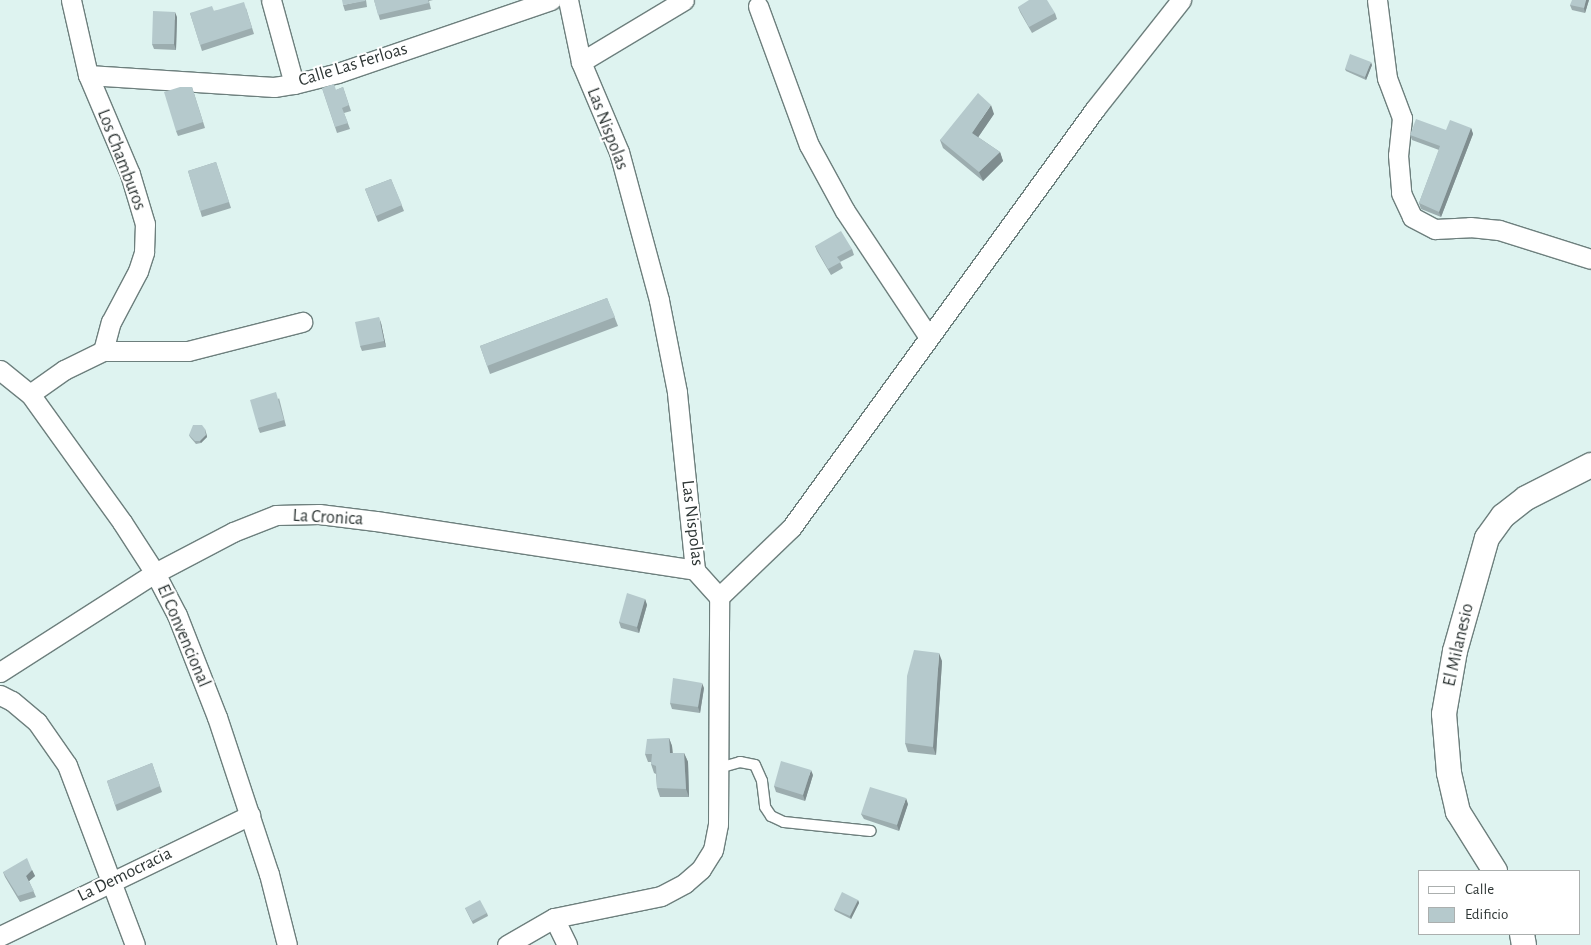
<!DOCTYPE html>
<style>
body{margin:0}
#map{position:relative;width:1591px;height:945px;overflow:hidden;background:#def3f0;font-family:"Alegreya Sans",sans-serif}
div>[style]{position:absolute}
.roads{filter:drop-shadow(1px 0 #6d7f7d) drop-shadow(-1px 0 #6d7f7d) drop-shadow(0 1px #6d7f7d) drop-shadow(0 -1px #6d7f7d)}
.service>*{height:10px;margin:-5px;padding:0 5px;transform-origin:5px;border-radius:5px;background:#fff}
.minor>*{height:19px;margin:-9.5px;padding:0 9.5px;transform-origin:9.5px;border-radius:9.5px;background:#fff}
.tertiary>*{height:24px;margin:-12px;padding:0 12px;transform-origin:12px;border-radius:12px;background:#fff}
.wall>*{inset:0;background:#9cadaf}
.shaded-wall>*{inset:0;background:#7f8d8f}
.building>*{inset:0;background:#b5c9cc}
span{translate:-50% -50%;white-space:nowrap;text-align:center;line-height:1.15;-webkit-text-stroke:4px #fff;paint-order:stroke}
.street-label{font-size:18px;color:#2e3635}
.legend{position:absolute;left:1418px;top:870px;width:162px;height:65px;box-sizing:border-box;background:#fff;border:1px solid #abafae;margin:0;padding:6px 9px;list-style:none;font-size:15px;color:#2e3635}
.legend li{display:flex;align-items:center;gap:10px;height:25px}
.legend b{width:25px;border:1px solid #abafae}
</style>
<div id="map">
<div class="roads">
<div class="service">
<i style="left:719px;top:768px;width:22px;rotate:-16deg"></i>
<i style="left:740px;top:762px;width:15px;rotate:11deg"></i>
<i style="left:755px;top:765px;width:17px;rotate:66deg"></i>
<i style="left:762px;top:781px;width:26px;rotate:83deg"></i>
<i style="left:765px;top:807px;width:11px;rotate:56deg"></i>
<i style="left:771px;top:816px;width:14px;rotate:25deg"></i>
<i style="left:784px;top:822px;width:87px;rotate:5.9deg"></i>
</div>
<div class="minor">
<i style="left:271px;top:0;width:87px;rotate:74.7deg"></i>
<i style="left:1377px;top:0;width:79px;rotate:82.7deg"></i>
<i style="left:1387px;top:78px;width:43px;rotate:69.4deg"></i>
<i style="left:1402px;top:118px;width:37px;rotate:96deg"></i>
<i style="left:1398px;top:155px;width:38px;rotate:85deg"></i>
<i style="left:1401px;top:193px;width:26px;rotate:65deg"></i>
<i style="left:1412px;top:217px;width:26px;rotate:28deg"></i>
<i style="left:1435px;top:229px;width:35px;rotate:-3deg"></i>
<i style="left:1470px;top:227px;width:29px;rotate:6deg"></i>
<i style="left:1499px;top:230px;width:96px;rotate:17.5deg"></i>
<i style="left:758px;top:6px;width:148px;rotate:69.9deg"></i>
<i style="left:809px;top:145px;width:75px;rotate:61.4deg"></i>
<i style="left:845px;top:211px;width:150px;rotate:56.4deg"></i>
<i style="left:581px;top:62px;width:120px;rotate:-31deg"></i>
<i style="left:88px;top:75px;width:186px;rotate:3.7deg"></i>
<i style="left:274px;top:87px;width:20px;rotate:-9deg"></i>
<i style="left:294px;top:84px;width:45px;rotate:-14deg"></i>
<i style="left:338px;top:73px;width:225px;rotate:-18.9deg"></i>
<i style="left:103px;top:351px;width:85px"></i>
<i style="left:188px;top:351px;width:118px;rotate:-14.3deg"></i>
<i style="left:0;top:370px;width:38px;rotate:39deg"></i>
<i style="left:30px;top:394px;width:158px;rotate:54.3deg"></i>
<i style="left:122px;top:522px;width:61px;rotate:57.1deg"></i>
<i style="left:155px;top:573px;width:47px;rotate:62.4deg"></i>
<i style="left:177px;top:615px;width:110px;rotate:68.6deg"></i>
<i style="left:217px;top:717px;width:165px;rotate:71.7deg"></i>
<i style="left:269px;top:874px;width:73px;rotate:75.8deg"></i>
<i style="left:30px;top:394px;width:42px;rotate:-35.2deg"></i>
<i style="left:64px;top:370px;width:43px;rotate:-26deg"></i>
<i style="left:103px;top:351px;width:30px;rotate:-75deg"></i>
<i style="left:111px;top:322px;width:58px;rotate:-62.1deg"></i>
<i style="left:138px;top:271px;width:20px;rotate:-72deg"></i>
<i style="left:144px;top:252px;width:28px;rotate:-88deg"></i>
<i style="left:145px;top:224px;width:52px;rotate:-106.7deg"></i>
<i style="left:130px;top:174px;width:108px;rotate:-113deg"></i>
<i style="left:88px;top:75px;width:77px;rotate:-102.8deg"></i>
<i style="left:719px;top:597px;width:100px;rotate:-43.8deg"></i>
<i style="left:791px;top:528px;width:518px;rotate:-54.04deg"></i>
<i style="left:1095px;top:109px;width:139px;rotate:-51.7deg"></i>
<i style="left:0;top:672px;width:184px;rotate:-32.6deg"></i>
<i style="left:155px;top:573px;width:88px;rotate:-27.7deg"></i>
<i style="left:233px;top:532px;width:46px;rotate:-21.6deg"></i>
<i style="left:276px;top:515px;width:43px;rotate:-1.3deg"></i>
<i style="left:319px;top:514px;width:57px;rotate:7deg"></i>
<i style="left:376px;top:521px;width:323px;rotate:8.7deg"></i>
<i style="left:0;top:695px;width:13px;rotate:27deg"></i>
<i style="left:12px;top:701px;width:33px;rotate:40deg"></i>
<i style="left:37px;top:722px;width:52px;rotate:55.1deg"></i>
<i style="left:67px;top:765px;width:192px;rotate:69.3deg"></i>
<i style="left:554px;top:918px;width:30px;rotate:64deg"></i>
<i style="left:0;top:936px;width:278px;rotate:-25.8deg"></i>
<i style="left:507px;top:945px;width:54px;rotate:-29.9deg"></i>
<i style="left:554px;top:918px;width:109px;rotate:-11.6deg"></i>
<i style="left:661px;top:896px;width:27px;rotate:-28deg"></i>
<i style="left:685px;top:883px;width:21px;rotate:-41deg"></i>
<i style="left:701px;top:869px;width:22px;rotate:-58deg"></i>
<i style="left:713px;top:850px;width:26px;rotate:-79deg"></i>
<i style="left:718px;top:824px;width:227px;rotate:-89.7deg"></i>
<i style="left:719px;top:597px;width:36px;rotate:-132deg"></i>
<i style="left:695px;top:570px;width:179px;rotate:-95.8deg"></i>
<i style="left:677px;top:392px;width:94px;rotate:-101.1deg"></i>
<i style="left:659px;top:300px;width:153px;rotate:-105.1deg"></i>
<i style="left:619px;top:152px;width:98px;rotate:-112.9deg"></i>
<i style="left:581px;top:62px;width:63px;rotate:-101.8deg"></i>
</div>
<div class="tertiary">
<i style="left:1495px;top:871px;width:70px;rotate:-122.1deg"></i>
<i style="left:1458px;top:812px;width:40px;rotate:-103deg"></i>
<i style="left:1449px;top:773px;width:59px;rotate:-94.8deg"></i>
<i style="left:1444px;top:714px;width:64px;rotate:-80.1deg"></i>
<i style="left:1455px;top:651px;width:117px;rotate:-74.2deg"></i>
<i style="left:1487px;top:538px;width:27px;rotate:-54deg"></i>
<i style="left:1503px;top:516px;width:29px;rotate:-38deg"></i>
<i style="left:1526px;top:498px;width:73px;rotate:-26.9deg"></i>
<i style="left:1522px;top:934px;width:11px;rotate:80deg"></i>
</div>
</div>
<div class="wall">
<i style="clip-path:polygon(366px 0,367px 7px,345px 11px,343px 5px)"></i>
<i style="clip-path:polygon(374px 0,433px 0,429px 1px,431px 9px,380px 20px)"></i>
<i style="clip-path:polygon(1589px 0,1585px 13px,1572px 10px,1570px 5px)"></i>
<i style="clip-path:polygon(1018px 7px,1055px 13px,1057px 19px,1032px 33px,1020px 12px)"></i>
<i style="clip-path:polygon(246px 8px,254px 34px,202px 51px,190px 13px)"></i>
<i style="clip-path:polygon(177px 17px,176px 50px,154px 49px,152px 44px)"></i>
<i style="clip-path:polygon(1372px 65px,1366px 80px,1346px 71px,1345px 69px)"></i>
<i style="clip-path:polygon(192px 87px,205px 128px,178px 136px,176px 131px)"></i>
<i style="clip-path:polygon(343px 87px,351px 111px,344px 113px,350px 129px,337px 133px,322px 88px,336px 90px)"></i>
<i style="clip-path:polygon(994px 114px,978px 137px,1000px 152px,1003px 161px,983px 181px,943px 148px,940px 140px)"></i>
<i style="clip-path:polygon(1471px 128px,1473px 134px,1441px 217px,1421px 209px,1419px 203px,1439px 150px,1412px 140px,1410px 135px,1446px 130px)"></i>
<i style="clip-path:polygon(216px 162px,231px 208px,202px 217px,188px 171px)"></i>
<i style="clip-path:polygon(391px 179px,404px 211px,378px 222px,365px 189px)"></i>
<i style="clip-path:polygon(815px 246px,852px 249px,854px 255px,840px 262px,843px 268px,831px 275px,817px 251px)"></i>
<i style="clip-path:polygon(607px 298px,618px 326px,490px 374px,480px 346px)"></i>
<i style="clip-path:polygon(381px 323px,386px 347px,362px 351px,360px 346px)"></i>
<i style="clip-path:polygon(279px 398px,286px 426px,260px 433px,258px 428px)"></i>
<i style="clip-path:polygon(206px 432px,207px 437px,201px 443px,196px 444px,190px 437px,189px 435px)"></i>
<i style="clip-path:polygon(645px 599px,647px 605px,639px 633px,621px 628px,619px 622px)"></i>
<i style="clip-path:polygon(942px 661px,936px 755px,908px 752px,905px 743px)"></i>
<i style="clip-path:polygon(704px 688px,700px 713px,672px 709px,670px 703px)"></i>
<i style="clip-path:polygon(669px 738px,672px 746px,673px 753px,684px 753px,688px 762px,689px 797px,660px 797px,657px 788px,656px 774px,654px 773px,651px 764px,651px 762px,648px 762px,645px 754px)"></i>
<i style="clip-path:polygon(152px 763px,162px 792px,117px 811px,107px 781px)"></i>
<i style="clip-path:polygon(813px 775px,805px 801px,776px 792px,774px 786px)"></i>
<i style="clip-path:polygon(908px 804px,899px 831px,864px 819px,861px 814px)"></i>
<i style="clip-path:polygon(32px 870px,35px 876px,29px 881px,36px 897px,20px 902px,5px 877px,3px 872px)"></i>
<i style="clip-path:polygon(858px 900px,859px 903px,851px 919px,835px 911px,834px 909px)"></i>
<i style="clip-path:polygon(465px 908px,487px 913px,488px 916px,473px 924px)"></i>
</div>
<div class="shaded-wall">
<i style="clip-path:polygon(1586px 0,1589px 0,1585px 13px,1584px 8px)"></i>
<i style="clip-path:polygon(175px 12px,177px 17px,176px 50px,174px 44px)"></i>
<i style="clip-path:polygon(1371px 62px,1372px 65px,1366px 80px,1365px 77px)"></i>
<i style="clip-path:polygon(991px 105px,994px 114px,975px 142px,972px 133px)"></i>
<i style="clip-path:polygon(1471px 128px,1473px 134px,1441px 217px,1439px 212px)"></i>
<i style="clip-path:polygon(1000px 152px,1003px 161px,983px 181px,979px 172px)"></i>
<i style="clip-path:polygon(379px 317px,381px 323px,386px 347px,384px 341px)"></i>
<i style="clip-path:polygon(205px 429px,207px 437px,201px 443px,200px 441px)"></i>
<i style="clip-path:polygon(645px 599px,647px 605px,639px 633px,637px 627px)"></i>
<i style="clip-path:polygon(939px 653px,942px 661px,936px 755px,933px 747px)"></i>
<i style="clip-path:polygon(702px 683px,704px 688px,700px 713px,698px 707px)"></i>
<i style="clip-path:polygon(669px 738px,672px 746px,673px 761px,670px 753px)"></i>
<i style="clip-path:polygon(684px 753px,688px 762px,689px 797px,686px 789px)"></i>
<i style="clip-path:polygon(811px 770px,813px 775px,805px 801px,803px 795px)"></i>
<i style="clip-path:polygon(906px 798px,908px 804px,899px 831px,897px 825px)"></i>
<i style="clip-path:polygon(32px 870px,35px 876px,28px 882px,26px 876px)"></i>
<i style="clip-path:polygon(858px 900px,859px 903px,851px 919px,850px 916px)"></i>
</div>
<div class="building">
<i style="clip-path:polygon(342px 0,365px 0,365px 1px,343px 5px)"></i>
<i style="clip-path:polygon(374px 0,428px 0,429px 3px,378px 15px)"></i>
<i style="clip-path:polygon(1029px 0,1047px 0,1055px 13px,1029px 27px,1018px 7px)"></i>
<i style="clip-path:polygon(1572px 0,1586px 0,1584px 8px,1570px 5px)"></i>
<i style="clip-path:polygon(244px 2px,252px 28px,200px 45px,190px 13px,212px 6px,214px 11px)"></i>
<i style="clip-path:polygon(153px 11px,175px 12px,174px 44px,152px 44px)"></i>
<i style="clip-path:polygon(1350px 54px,1371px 62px,1365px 77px,1345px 69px)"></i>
<i style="clip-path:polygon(334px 84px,336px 90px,343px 87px,349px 105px,342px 108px,348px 123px,335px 127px,322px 88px)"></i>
<i style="clip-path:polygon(180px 87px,192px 87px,203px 122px,176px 131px,164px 92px)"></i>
<i style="clip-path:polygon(978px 93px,991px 105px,972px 133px,1000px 152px,979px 172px,940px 140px)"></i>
<i style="clip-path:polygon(1416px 119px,1446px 130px,1450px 120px,1471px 128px,1439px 212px,1419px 203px,1440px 146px,1410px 135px)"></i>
<i style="clip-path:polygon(216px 162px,229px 202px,200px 211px,188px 171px)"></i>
<i style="clip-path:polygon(391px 179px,402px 205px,376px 216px,365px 189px)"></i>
<i style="clip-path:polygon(841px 231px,852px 249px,837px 257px,841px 262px,828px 269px,815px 246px)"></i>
<i style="clip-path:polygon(607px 298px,615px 317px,487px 366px,480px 346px)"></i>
<i style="clip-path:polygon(379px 317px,384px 341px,360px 346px,355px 322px)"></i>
<i style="clip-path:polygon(276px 392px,284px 420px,258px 428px,250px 400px)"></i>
<i style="clip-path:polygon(193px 425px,202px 425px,205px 429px,206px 435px,200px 441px,195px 441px,189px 435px)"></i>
<i style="clip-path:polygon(627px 593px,645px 599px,637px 627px,619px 622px)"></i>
<i style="clip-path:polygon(914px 650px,939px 653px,933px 747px,905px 743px,907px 676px)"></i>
<i style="clip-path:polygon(673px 678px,702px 683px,698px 707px,670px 703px)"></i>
<i style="clip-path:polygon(669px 738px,670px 753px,684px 753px,686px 789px,657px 788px,656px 766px,651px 764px,652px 754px,645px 754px,647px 739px)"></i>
<i style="clip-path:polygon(781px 761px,811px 770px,803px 795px,774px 786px)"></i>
<i style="clip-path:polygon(152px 763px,160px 786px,115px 805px,107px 781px)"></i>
<i style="clip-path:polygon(870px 787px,906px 798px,897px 825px,861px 814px)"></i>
<i style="clip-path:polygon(27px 858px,32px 870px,26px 876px,34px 891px,18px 896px,3px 872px)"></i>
<i style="clip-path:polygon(842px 892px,858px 900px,850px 916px,834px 909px)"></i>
<i style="clip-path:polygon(480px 900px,487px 913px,472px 921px,465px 908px)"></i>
</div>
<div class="street-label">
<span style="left:353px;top:65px;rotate:-17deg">Calle Las Ferloas</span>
<span style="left:607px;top:129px;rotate:69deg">Las Nispolas</span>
<span style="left:121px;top:160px;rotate:69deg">Los Chamburos</span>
<span style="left:328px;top:518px;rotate:3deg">La Cronica</span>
<span style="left:692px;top:523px;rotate:83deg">Las Nispolas</span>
<span style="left:183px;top:636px;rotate:67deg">El Convencional</span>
<span style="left:1459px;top:645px;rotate:-77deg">El Milanesio</span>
<span style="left:125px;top:875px;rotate:-26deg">La Democracia</span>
</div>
<ul class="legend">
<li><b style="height:6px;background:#fff"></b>Calle</li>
<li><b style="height:14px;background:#b5c9cc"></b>Edificio</li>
</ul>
</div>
